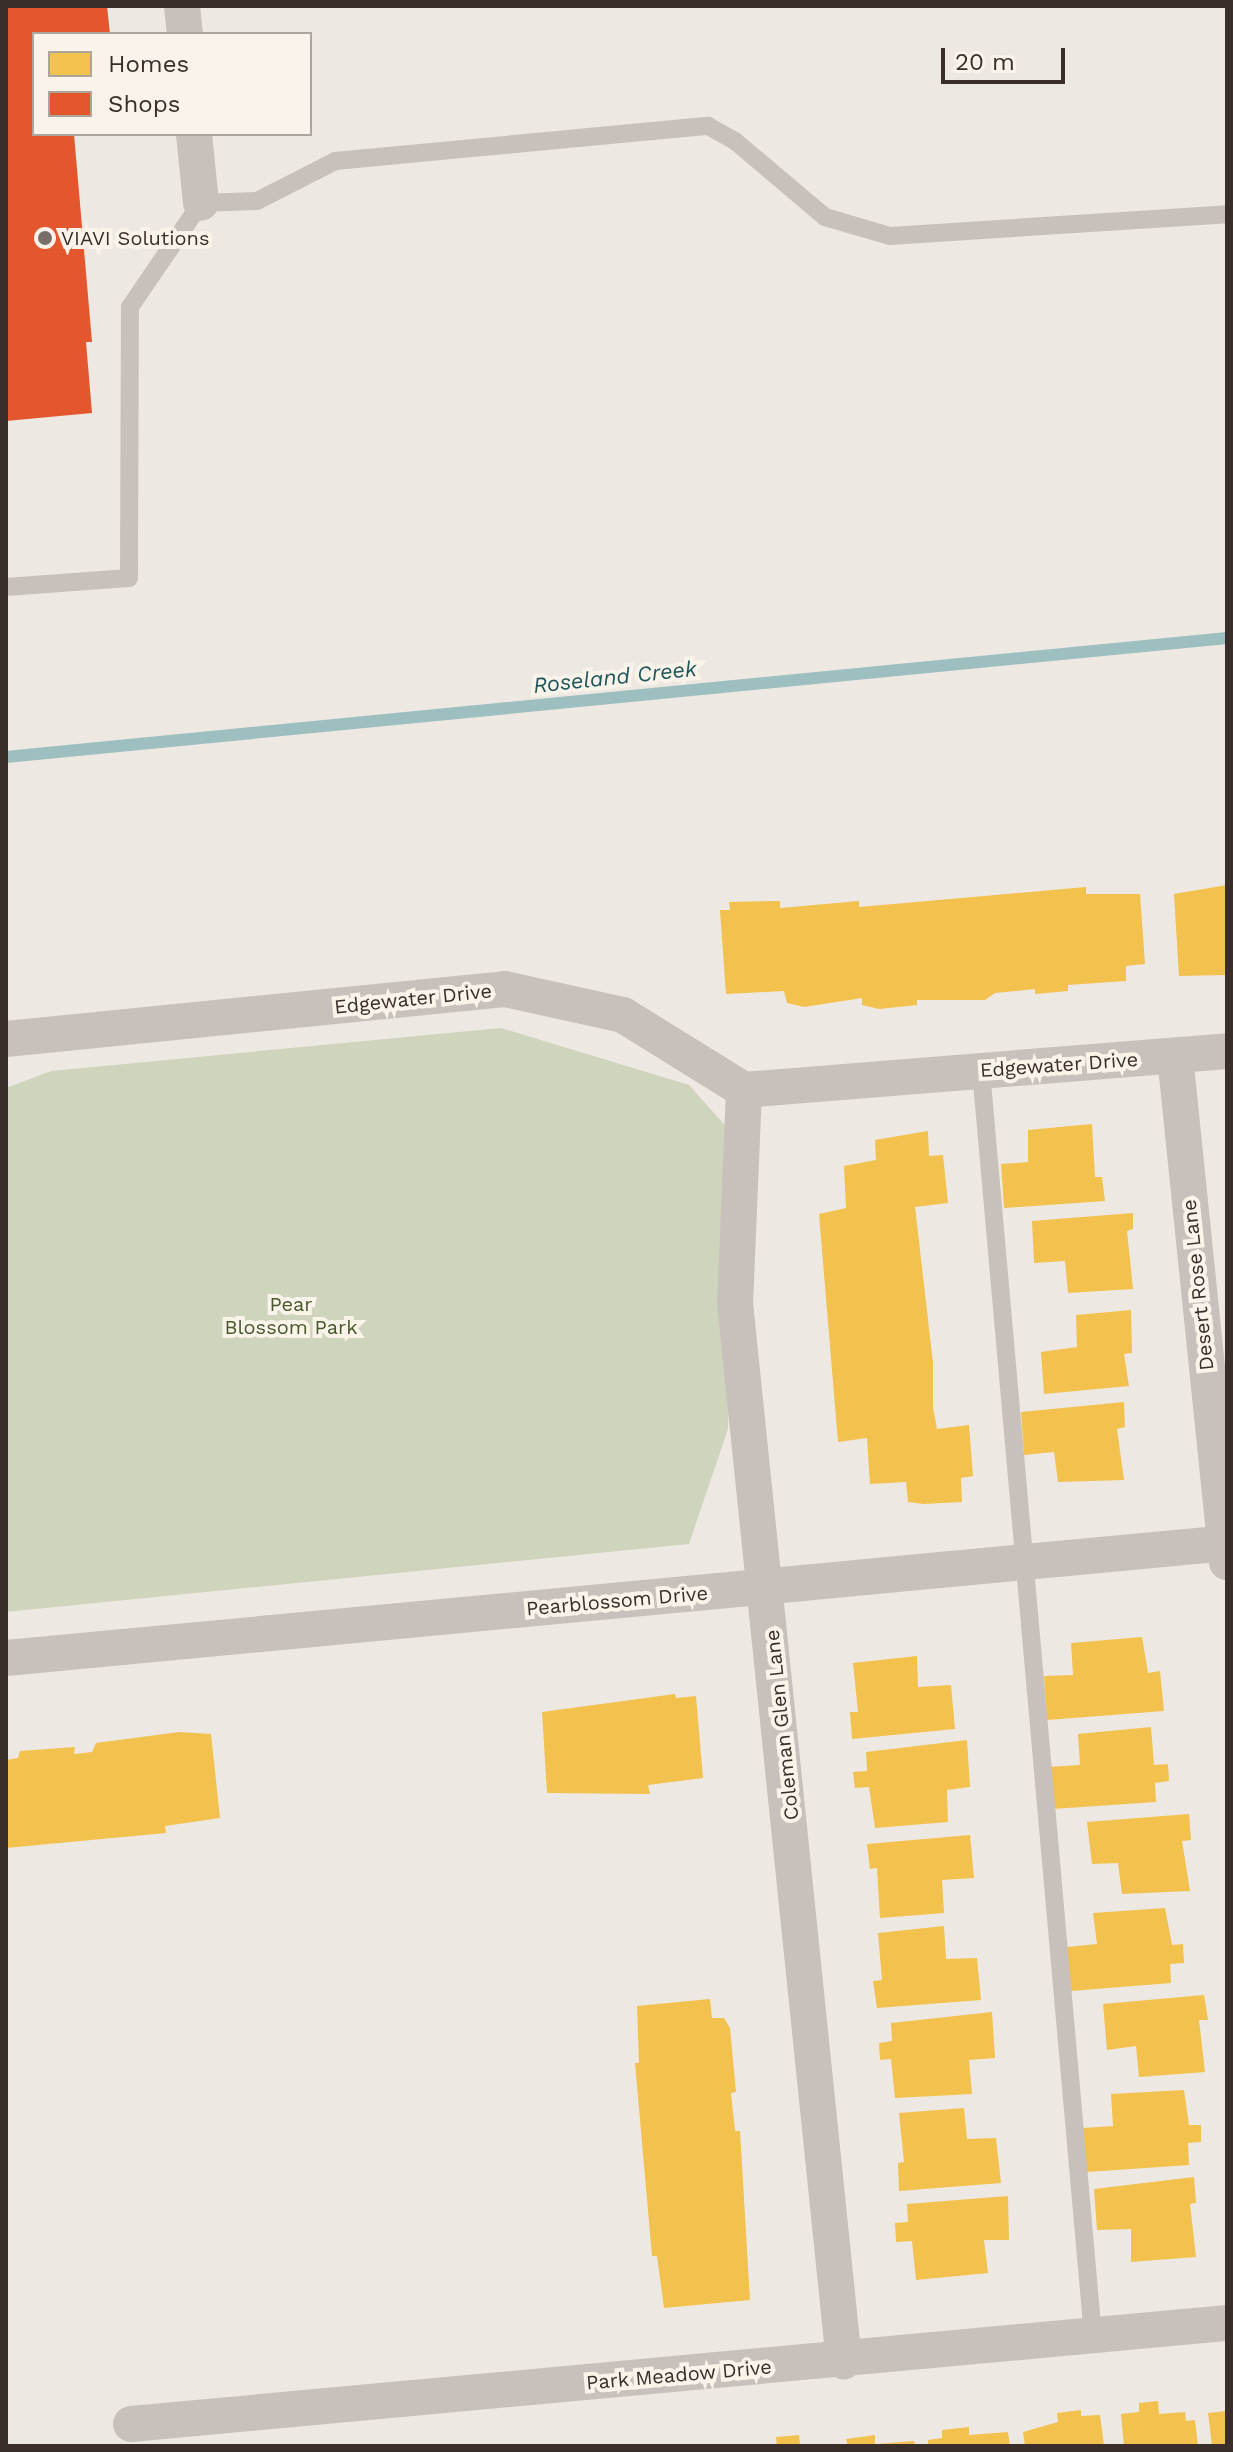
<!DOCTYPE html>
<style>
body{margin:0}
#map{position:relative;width:1233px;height:2452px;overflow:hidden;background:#eee8e2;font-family:"Work Sans",sans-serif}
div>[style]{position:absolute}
.green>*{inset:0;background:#cfd4bc}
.homes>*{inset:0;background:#f2c14e}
.shops>*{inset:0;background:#e4572e}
.stream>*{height:12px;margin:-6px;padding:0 6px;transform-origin:6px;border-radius:6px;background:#9ebfc0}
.service>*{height:18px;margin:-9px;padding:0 9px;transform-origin:9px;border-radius:9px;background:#c8c1bb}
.minor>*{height:36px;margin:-18px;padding:0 18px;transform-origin:18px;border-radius:18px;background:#c8c1bb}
.dots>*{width:22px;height:22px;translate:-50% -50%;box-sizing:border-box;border:4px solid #faf3ea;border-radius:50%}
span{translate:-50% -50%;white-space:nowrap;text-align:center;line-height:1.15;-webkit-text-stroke:8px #faf3ea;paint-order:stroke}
.poi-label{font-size:20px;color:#392e29}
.left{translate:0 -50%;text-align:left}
.street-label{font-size:20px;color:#392e29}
.park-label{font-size:20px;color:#47582c}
.water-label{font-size:22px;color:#1d575c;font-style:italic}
.frame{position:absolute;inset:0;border:8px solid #392e29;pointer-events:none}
.legend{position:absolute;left:32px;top:32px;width:280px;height:104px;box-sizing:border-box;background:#faf3ea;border:2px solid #ada49d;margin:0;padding:10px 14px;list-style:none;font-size:24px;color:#392e29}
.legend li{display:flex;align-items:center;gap:16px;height:40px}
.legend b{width:40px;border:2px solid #ada49d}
.scale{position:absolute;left:941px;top:48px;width:124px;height:36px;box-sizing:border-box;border:4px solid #392e29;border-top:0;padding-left:10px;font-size:24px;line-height:28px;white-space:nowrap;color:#392e29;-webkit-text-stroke:6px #faf3ea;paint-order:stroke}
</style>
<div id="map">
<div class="green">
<i style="clip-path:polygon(501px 1028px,689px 1085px,731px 1132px,728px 1429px,689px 1544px,6px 1612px,6px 1088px,51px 1071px)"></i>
</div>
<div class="homes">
<i style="clip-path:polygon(1227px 885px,1227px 975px,1179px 976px,1174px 894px)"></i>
<i style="clip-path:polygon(1086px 887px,1086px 894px,1140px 894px,1145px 964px,1126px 966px,1126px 981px,1068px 985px,1068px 991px,1035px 994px,1035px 989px,995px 993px,985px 1000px,917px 1000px,917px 1005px,879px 1009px,862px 1005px,862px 998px,804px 1007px,787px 1003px,784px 991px,726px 994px,720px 910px,730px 910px,729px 902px,780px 901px,780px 908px,859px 901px,859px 907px)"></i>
<i style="clip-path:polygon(1092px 1124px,1095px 1177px,1102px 1177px,1105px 1201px,1004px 1208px,1001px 1164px,1028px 1162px,1028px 1130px)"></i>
<i style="clip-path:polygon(928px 1131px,929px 1156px,943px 1155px,948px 1203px,915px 1207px,933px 1363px,933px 1407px,937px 1429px,969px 1425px,973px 1476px,961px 1478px,962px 1502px,923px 1504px,908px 1502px,906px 1482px,870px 1484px,867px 1438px,838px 1442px,819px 1214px,846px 1208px,844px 1166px,876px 1160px,875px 1140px)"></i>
<i style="clip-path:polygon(1133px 1213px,1133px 1229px,1127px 1231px,1133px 1289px,1068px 1293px,1065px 1261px,1034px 1263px,1032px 1221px)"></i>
<i style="clip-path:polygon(1131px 1310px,1132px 1353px,1124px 1354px,1129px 1386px,1044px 1394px,1041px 1352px,1077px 1347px,1076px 1315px)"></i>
<i style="clip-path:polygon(1124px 1402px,1125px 1427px,1117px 1429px,1124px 1480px,1058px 1482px,1054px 1452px,1024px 1455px,1021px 1412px)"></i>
<i style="clip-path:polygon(1142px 1637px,1148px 1673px,1160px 1671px,1164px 1711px,1047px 1720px,1044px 1676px,1073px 1675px,1071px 1643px)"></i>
<i style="clip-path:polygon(917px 1656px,918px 1687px,951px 1685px,955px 1729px,852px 1739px,850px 1712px,858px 1712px,853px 1663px)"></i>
<i style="clip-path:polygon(675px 1694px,676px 1698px,696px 1696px,703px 1778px,648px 1785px,650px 1794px,547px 1793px,542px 1712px)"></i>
<i style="clip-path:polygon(1151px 1727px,1154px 1765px,1168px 1764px,1169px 1781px,1155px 1783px,1156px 1802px,1052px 1809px,1048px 1767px,1080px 1765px,1078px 1734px)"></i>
<i style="clip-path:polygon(179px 1732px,211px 1734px,220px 1818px,165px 1826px,166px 1833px,6px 1848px,6px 1760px,18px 1758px,20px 1751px,75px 1747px,74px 1754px,92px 1752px,96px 1743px)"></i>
<i style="clip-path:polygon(967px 1740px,970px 1787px,947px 1790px,948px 1822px,875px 1828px,869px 1787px,855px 1788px,853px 1772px,867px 1771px,866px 1752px)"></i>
<i style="clip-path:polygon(1189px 1814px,1191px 1840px,1182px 1841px,1190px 1891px,1122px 1894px,1118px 1863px,1092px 1864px,1087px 1822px)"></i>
<i style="clip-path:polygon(970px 1835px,974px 1878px,942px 1880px,944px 1913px,880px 1918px,877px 1868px,870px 1869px,867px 1844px)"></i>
<i style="clip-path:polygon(1165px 1908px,1172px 1945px,1183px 1944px,1184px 1963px,1170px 1964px,1171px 1983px,1071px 1991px,1067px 1947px,1097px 1944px,1093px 1913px)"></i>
<i style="clip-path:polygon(944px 1926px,946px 1959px,977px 1958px,981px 2000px,877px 2008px,873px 1981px,882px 1980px,878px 1933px)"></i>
<i style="clip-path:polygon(1204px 1995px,1208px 2020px,1199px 2020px,1205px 2072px,1139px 2077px,1136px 2046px,1107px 2050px,1103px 2004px)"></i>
<i style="clip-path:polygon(710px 1999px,712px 2018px,724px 2018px,730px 2028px,736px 2092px,731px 2093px,735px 2131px,740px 2131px,750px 2300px,664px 2308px,657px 2256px,652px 2256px,635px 2063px,639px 2063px,637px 2006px)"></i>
<i style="clip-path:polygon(992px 2012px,995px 2058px,969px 2060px,972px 2094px,895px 2098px,891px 2059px,880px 2060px,879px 2043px,892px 2041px,891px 2023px)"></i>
<i style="clip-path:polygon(1184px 2090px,1189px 2125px,1201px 2125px,1201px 2142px,1188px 2143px,1189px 2165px,1087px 2172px,1083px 2128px,1113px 2126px,1111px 2094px)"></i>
<i style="clip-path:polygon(964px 2108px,967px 2139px,996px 2138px,1001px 2183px,899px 2191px,898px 2163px,904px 2162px,899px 2113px)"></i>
<i style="clip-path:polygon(1194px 2177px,1196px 2203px,1190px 2204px,1196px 2257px,1131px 2262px,1131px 2229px,1097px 2230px,1094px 2189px)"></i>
<i style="clip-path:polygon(1008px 2196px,1009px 2240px,984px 2240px,988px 2273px,916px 2280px,912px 2241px,896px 2242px,895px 2223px,908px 2222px,907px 2204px)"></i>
<i style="clip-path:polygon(1158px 2401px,1159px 2414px,1185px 2412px,1186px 2421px,1195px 2420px,1198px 2446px,1124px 2446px,1121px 2414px,1139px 2412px,1139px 2403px)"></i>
<i style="clip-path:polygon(1081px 2410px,1081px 2416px,1100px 2415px,1104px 2446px,1025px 2446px,1023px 2432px,1058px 2422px,1057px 2413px)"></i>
<i style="clip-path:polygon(1227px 2411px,1227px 2446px,1212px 2446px,1208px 2413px)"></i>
<i style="clip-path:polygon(969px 2427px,969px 2435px,1008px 2432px,1010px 2446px,928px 2446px,928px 2440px,942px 2438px,942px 2430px)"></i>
<i style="clip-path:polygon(799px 2435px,800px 2444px,818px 2446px,777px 2446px,776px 2437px)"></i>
<i style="clip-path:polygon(875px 2435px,875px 2446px,848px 2446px,846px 2439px)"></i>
<i style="clip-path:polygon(914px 2441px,915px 2446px,877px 2446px,877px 2444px)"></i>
</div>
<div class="shops">
<i style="clip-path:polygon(6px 6px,107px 6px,110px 34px,34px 34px,34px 134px,74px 134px,92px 342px,86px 342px,92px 413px,6px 421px)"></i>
</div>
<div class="stream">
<i style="left:6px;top:757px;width:1227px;rotate:-5.57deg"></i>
</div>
<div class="service">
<i style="left:6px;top:587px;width:123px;rotate:-4.2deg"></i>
<i style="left:129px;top:578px;width:271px;rotate:-89.8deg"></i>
<i style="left:130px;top:307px;width:126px;rotate:-55.7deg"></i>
<i style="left:201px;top:203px;width:56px;rotate:-2deg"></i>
<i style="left:257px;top:201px;width:88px;rotate:-27.1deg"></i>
<i style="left:335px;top:161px;width:375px;rotate:-5.4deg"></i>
<i style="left:708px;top:126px;width:31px;rotate:29deg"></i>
<i style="left:735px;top:141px;width:118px;rotate:40.2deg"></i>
<i style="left:825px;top:217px;width:68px;rotate:16.3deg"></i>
<i style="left:890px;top:236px;width:338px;rotate:-3.7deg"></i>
<i style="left:981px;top:1071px;width:1270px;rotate:84.94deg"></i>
</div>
<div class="minor">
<i style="left:182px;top:6px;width:28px;rotate:84deg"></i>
<i style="left:194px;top:134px;width:69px;rotate:84.2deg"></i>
<i style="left:6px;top:1039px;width:501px;rotate:-5.72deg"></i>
<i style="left:505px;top:989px;width:121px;rotate:12.4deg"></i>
<i style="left:623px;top:1015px;width:142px;rotate:31.8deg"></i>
<i style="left:744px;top:1090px;width:485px;rotate:-4.6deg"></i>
<i style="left:1175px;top:1056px;width:509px;rotate:84.13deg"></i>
<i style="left:744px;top:1090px;width:213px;rotate:92.4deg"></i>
<i style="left:735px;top:1303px;width:1064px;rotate:84.12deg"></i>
<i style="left:6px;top:1658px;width:1226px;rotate:-5.38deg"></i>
<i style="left:131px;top:2424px;width:1101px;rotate:-5.27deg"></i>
</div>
<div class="dots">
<i style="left:45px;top:238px;background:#786f6a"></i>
</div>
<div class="poi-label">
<span class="left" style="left:61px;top:238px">VIAVI Solutions</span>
</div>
<div class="street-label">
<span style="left:413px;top:999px;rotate:-6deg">Edgewater Drive</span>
<span style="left:1059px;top:1065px;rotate:-4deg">Edgewater Drive</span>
<span style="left:1198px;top:1285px;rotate:-96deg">Desert Rose Lane</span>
<span style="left:617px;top:1601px;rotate:-5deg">Pearblossom Drive</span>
<span style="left:782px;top:1725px;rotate:-96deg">Coleman Glen Lane</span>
<span style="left:679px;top:2375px;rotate:-5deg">Park Meadow Drive</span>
</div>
<div class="park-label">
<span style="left:291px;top:1316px">Pear<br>Blossom Park</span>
</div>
<div class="water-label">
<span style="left:615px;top:677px;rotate:-6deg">Roseland Creek</span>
</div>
<div class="frame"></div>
<ul class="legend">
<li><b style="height:22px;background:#f2c14e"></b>Homes</li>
<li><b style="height:22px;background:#e4572e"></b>Shops</li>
</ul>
<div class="scale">20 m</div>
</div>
